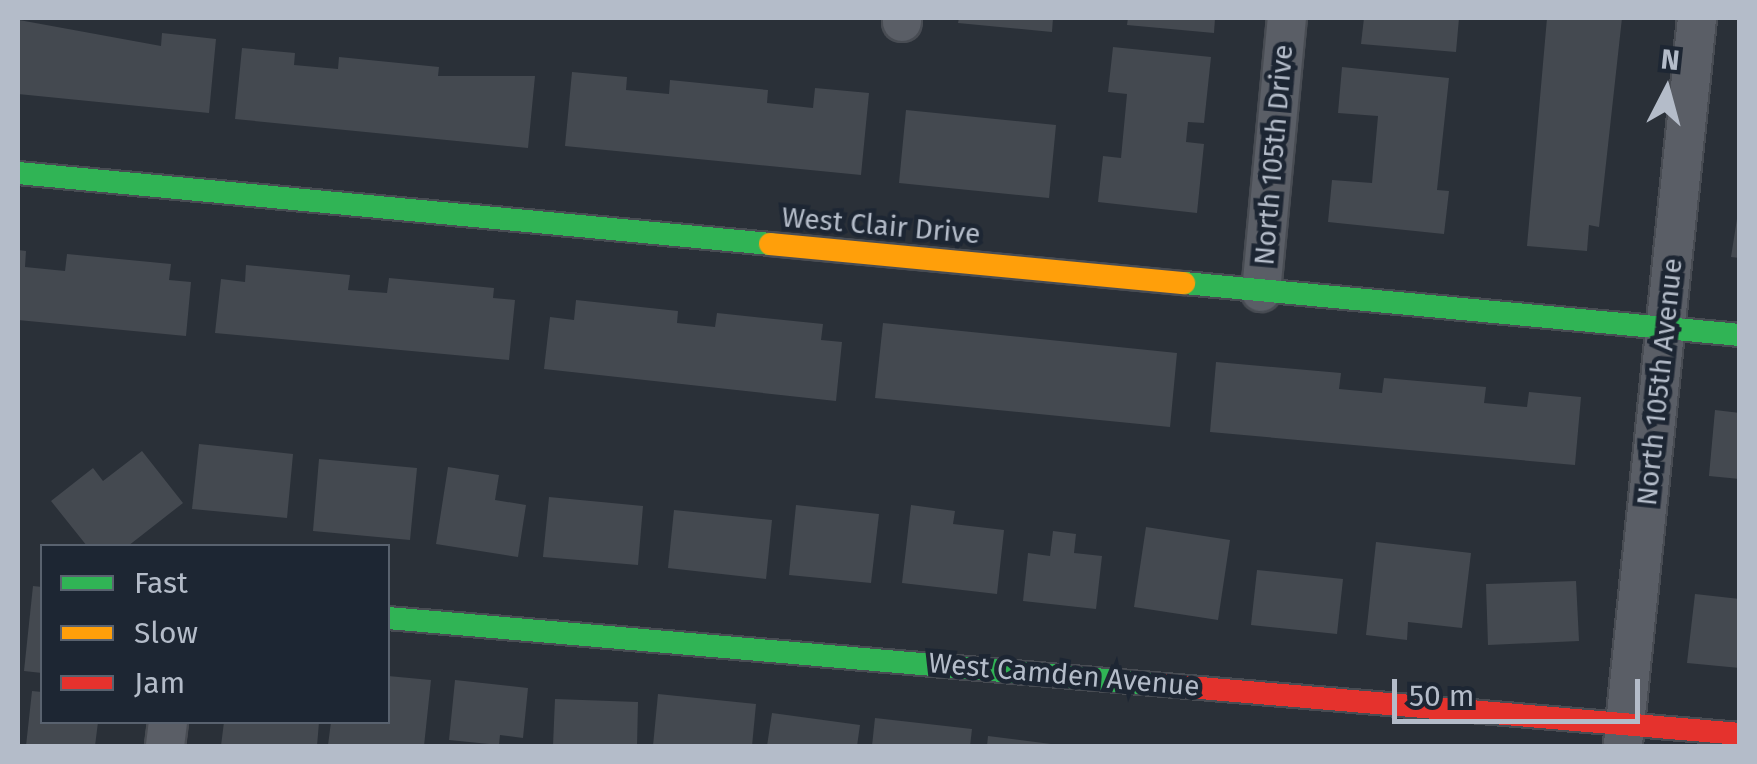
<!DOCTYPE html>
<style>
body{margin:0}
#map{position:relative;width:1757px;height:764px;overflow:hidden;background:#2a3038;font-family:"Fira Sans",sans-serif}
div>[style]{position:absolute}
.building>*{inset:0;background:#444950}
.roads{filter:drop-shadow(2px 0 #484c53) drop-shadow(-2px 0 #484c53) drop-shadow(0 2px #484c53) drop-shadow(0 -2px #484c53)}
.street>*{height:38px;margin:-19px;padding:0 19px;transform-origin:19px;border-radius:19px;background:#5a5e66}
.fast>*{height:22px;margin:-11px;padding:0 11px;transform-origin:11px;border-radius:11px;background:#30b455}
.slow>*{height:22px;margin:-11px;padding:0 11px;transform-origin:11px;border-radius:11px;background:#ff9f0a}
.jam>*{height:22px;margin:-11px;padding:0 11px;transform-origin:11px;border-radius:11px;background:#e5322d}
span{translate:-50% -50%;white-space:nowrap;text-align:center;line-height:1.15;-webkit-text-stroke:9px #1d2633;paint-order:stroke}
.street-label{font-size:28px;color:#b4bcc9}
.frame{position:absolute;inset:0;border:20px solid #b4bcc9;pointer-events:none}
.legend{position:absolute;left:40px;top:544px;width:350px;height:180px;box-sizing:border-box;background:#1d2633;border:2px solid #59626f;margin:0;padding:12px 18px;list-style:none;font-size:30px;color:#b4bcc9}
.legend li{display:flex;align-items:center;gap:20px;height:50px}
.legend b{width:50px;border:2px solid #59626f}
.north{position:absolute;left:1617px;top:40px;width:100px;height:100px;-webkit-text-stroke:8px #1d2633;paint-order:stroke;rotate:6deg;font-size:28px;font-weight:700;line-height:40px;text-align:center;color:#b4bcc9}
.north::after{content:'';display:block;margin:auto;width:35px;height:45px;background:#b4bcc9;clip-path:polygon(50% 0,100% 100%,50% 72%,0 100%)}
.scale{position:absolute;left:1392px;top:679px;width:248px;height:45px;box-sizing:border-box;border:5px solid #b4bcc9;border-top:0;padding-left:12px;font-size:30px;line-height:35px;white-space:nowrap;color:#b4bcc9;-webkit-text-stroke:8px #1d2633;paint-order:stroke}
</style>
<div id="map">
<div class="building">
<i style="clip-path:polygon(959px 18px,1053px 18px,1052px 32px,958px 23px)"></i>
<i style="clip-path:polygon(1128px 18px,1215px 18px,1214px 33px,1127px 25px)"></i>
<i style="clip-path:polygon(1364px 18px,1459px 18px,1456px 52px,1361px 44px)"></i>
<i style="clip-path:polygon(1547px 18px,1622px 18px,1599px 227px,1589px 225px,1587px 251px,1527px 246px)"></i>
<i style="clip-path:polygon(19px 20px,161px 46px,162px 33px,216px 39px,209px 113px,18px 94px)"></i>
<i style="clip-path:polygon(1113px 47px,1211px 57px,1204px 123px,1188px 122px,1186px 142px,1204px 144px,1197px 213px,1098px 202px,1103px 156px,1121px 158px,1127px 94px,1108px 92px)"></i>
<i style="clip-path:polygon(242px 48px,295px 53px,294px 65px,338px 69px,339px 57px,439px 67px,438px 76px,535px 76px,528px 148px,235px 119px)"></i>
<i style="clip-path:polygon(1342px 67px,1449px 78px,1437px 190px,1449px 191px,1444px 234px,1328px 222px,1332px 180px,1372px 183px,1378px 116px,1338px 113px)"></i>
<i style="clip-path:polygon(572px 72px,627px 77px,626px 90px,669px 94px,670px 80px,768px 90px,767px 103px,813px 108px,815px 88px,869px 93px,861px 175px,565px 146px)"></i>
<i style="clip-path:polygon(906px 110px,1056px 125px,1049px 198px,899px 183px)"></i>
<i style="clip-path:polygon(1740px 200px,1740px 258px,1731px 257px)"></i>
<i style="clip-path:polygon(18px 250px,26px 251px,25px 267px,65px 271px,67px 254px,171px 264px,169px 280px,191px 282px,186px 336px,18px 320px)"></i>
<i style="clip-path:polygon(246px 265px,350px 275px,348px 290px,387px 293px,389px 278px,494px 288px,493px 298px,515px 300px,509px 360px,215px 333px,221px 279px,245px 282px)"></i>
<i style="clip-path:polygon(576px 300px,678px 311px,677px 323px,715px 327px,717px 313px,823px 324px,821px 340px,842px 342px,836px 401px,544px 369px,550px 317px,574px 320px)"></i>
<i style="clip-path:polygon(883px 323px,1177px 353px,1170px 427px,875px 398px)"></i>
<i style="clip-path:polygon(1216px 362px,1341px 373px,1339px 389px,1382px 393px,1384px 378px,1486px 387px,1484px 403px,1527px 407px,1529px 392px,1581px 397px,1575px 465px,1210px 432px)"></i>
<i style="clip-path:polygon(1715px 410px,1740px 413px,1740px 479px,1709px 476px)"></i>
<i style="clip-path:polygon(199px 444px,293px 454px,287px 518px,192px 509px)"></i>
<i style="clip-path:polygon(142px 451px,183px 503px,128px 546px,87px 546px,51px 501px,93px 468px,103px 481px)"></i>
<i style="clip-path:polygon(319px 459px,417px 468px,410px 540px,313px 531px)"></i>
<i style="clip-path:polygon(448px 467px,499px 475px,495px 500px,526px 505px,518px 557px,436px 544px)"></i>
<i style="clip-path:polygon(549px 497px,643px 506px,638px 565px,543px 557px)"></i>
<i style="clip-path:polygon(796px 505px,879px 514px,871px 583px,789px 575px)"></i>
<i style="clip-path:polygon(911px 505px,955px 511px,953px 524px,1004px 530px,997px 594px,902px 583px)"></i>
<i style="clip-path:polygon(674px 510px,772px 520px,766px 579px,668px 568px)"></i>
<i style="clip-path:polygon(1146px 527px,1230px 540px,1218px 620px,1134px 607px)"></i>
<i style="clip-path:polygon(1053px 531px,1076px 534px,1074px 553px,1102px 556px,1096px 609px,1023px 601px,1028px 553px,1050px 556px)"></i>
<i style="clip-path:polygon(1376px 542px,1471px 553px,1462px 628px,1408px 622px,1407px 640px,1366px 635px)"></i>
<i style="clip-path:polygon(1257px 570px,1343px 579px,1337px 634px,1251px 625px)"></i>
<i style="clip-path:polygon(1576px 581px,1579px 641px,1488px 645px,1486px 584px)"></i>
<i style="clip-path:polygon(33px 586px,42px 587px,42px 673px,24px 671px)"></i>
<i style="clip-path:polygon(1695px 594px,1740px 599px,1740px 668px,1687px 663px)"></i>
<i style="clip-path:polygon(388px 676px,431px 680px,424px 746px,328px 745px,331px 722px,388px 722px)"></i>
<i style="clip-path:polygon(455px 680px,528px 688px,523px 738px,500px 735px,499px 745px,449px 740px)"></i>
<i style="clip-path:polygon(32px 691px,42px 692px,42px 722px,98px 722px,95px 746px,26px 746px)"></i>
<i style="clip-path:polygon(658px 694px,756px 704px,752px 746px,653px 746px)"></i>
<i style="clip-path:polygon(555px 699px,638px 702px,637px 746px,553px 746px)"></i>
<i style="clip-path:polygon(772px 713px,860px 725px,857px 746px,767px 746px)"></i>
<i style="clip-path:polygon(875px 718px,972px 729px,970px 746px,872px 746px)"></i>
<i style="clip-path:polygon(224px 722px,319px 722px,317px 746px,221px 746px)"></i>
<i style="clip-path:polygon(988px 736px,1051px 744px,1051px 746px,987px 746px)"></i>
</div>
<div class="roads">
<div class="street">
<i style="left:902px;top:22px;width:4px;rotate:-90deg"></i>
<i style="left:1261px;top:292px;width:275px;rotate:-84.6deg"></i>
<i style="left:1623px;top:744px;width:730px;rotate:-84.18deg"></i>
<i style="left:165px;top:746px;width:24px;rotate:-83deg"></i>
</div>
<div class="fast">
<i style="left:18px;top:173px;width:755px;rotate:5.39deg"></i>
<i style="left:1184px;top:283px;width:558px;rotate:5.34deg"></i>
<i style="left:388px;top:618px;width:780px;rotate:4.93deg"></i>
</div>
<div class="slow">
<i style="left:770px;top:244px;width:416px;rotate:5.4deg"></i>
</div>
<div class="jam">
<i style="left:1165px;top:685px;width:577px;rotate:4.87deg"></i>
</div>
</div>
<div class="street-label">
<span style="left:1274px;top:155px;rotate:-85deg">North 105th Drive</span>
<span style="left:881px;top:226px;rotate:5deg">West Clair Drive</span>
<span style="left:1660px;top:382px;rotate:-84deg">North 105th Avenue</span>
<span style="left:1064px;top:675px;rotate:5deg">West Camden Avenue</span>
</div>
<div class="frame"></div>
<ul class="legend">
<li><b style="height:12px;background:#30b455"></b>Fast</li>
<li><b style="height:12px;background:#ff9f0a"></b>Slow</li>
<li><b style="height:12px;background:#e5322d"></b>Jam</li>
</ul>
<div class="north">N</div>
<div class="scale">50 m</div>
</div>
